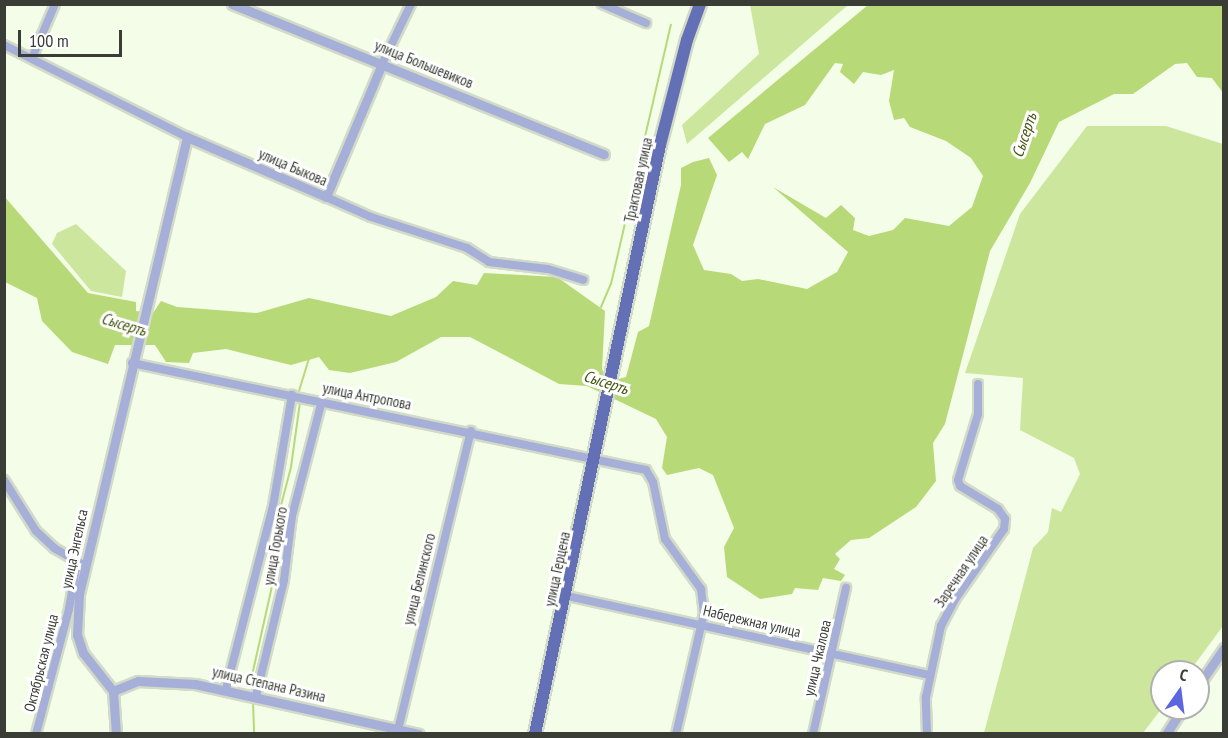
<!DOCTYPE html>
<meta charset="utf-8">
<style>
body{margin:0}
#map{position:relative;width:1228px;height:738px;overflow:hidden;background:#f4fde8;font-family:"PT Sans Narrow",sans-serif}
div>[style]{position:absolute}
.green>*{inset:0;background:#cce79d}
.water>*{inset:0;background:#b8d978}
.stream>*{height:2px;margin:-1px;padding:0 1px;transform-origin:1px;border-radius:1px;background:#b8d978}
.roads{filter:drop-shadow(2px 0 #d2dac8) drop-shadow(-2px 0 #d2dac8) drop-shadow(0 2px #d2dac8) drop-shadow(0 -2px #d2dac8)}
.minor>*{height:8px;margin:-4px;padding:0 4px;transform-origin:4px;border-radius:4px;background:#a6afd7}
.tertiary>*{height:9px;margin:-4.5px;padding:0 4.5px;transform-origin:4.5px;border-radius:4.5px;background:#a6afd7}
.primary>*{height:12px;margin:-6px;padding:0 6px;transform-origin:6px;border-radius:6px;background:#6470b6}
span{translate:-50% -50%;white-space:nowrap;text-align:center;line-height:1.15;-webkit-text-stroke:6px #fff;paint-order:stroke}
.street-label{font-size:15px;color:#393d35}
.water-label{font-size:16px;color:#425611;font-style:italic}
.frame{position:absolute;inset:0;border:6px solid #393d35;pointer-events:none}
.north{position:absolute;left:1150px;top:660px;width:60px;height:60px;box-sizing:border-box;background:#fff;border:2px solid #b0b1ae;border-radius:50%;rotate:14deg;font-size:16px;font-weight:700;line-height:24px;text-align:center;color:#393d35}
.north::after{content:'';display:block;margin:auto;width:21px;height:27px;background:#5c66de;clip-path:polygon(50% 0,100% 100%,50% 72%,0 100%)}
.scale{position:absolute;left:18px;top:30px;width:104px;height:27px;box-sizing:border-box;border:3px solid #393d35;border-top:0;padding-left:8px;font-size:18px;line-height:21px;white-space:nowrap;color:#393d35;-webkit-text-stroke:4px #fff;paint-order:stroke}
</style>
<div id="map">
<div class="green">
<i style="clip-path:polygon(750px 5px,848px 5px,687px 144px,682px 125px,759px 54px)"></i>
<i style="clip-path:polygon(1087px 126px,1166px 126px,1223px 144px,1223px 626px,1189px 672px,1162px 672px,1162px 708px,1143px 733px,984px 733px,1033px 548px,1048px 532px,1052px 508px,1061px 512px,1080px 474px,1074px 458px,1020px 430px,1023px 378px,965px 373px,1020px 214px)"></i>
<i style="clip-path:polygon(76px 224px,126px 271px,122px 297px,91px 291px,52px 244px,57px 233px)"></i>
</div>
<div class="water">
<i style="clip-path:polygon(868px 5px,1223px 5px,1223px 93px,1212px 78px,1197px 77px,1187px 63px,1175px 64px,1133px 94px,1114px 94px,1059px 122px,1030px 183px,990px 251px,945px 424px,933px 443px,936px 481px,916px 507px,869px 538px,851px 540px,835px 554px,840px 559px,834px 569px,845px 575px,841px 581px,823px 578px,818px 590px,795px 588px,792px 594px,760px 599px,727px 577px,724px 547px,734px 528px,713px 475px,699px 468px,667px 475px,662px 468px,667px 437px,656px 419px,587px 386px,559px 384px,470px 337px,441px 337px,396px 362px,350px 373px,329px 370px,319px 357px,291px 365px,226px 349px,193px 353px,189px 363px,166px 362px,155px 345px,115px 345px,108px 364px,72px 352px,42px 321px,37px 298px,5px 282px,4px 196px,88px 293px,136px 302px,136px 311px,153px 313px,161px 301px,177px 307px,257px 313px,309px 298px,391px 316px,436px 297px,453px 281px,477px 285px,484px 273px,557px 277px,605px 311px,602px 370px,615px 380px,626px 377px,638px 332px,649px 326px,681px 185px,681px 168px,693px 162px,709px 158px,717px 175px,693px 245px,704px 270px,731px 274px,742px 281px,758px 279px,807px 289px,837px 272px,848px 252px,773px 187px,826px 218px,841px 205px,855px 218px,853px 230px,869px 236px,893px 230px,905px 218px,949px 226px,972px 207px,983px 176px,971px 158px,946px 141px,910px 127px,904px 118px,894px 120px,889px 101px,894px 70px,881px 75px,863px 72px,854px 84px,840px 72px,843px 64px,835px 63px,805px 105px,765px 124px,748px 159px,742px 152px,729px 162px,708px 138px)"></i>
</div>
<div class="stream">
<i style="left:601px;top:307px;width:25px;rotate:-67deg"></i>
<i style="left:611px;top:284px;width:266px;rotate:-77deg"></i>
<i style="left:299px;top:391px;width:34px;rotate:-73deg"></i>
<i style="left:253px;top:689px;width:9px;rotate:-103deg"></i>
<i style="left:251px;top:680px;width:142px;rotate:-77.4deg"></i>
<i style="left:282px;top:541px;width:32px;rotate:-94deg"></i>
<i style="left:280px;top:509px;width:43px;rotate:-75.3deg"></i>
<i style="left:291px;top:467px;width:66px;rotate:-82.1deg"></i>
<i style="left:253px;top:701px;width:33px;rotate:88deg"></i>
</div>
<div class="roads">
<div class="minor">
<i style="left:602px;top:4px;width:48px;rotate:23.4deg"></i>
<i style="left:4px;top:45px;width:205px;rotate:26.7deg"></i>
<i style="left:32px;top:58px;width:59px;rotate:-66.9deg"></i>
<i style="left:382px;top:64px;width:67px;rotate:-64.2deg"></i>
<i style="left:326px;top:197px;width:49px;rotate:24deg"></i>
<i style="left:371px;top:217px;width:101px;rotate:17.9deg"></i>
<i style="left:467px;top:248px;width:26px;rotate:32deg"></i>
<i style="left:489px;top:262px;width:59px;rotate:6.8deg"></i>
<i style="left:548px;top:269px;width:37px;rotate:17deg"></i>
<i style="left:132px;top:363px;width:525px;rotate:11.76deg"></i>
<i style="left:646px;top:470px;width:14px;rotate:60deg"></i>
<i style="left:653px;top:482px;width:58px;rotate:78.1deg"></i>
<i style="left:665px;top:539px;width:62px;rotate:54.2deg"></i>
<i style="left:701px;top:589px;width:24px;rotate:83deg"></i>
<i style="left:704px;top:613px;width:124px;rotate:103deg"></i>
<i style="left:4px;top:480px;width:60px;rotate:57.9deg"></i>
<i style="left:36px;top:531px;width:25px;rotate:43deg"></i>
<i style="left:54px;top:548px;width:30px;rotate:30deg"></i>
<i style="left:567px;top:596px;width:371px;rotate:12.3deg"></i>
<i style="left:226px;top:689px;width:189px;rotate:-75.6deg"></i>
<i style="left:273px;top:506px;width:113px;rotate:-80.3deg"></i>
<i style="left:256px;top:696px;width:119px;rotate:-76.4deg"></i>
<i style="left:284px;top:580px;width:64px;rotate:-82.9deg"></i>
<i style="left:292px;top:516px;width:119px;rotate:-75.4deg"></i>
<i style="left:36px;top:734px;width:129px;rotate:-75.2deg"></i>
<i style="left:69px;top:609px;width:48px;rotate:-80.3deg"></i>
<i style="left:397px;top:734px;width:312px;rotate:-76.3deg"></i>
<i style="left:813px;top:734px;width:150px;rotate:-77.3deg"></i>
<i style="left:927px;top:734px;width:37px;rotate:-92deg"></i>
<i style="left:926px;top:697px;width:73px;rotate:-78.1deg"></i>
<i style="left:941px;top:626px;width:32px;rotate:-62deg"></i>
<i style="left:956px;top:598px;width:84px;rotate:-55.2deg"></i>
<i style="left:1004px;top:529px;width:10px;rotate:-84deg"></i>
<i style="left:1005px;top:519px;width:12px;rotate:-125deg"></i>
<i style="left:998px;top:509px;width:44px;rotate:-148.8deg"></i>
<i style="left:960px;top:486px;width:6px;rotate:-108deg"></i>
<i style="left:958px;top:480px;width:69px;rotate:-73.1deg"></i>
<i style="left:978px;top:414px;width:30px;rotate:-90deg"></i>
</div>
<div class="tertiary">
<i style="left:232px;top:4px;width:401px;rotate:22deg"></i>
<i style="left:1198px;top:686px;width:46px;rotate:-55.6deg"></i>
<i style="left:113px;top:691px;width:27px;rotate:-22deg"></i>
<i style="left:138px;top:681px;width:57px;rotate:3deg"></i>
<i style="left:195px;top:684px;width:229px;rotate:12.6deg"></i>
<i style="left:116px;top:734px;width:43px;rotate:-94deg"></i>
<i style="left:113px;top:691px;width:48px;rotate:-128.3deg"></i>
<i style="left:83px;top:653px;width:19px;rotate:-108deg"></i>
<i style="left:77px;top:635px;width:41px;rotate:-87.2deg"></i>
<i style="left:79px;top:594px;width:470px;rotate:-76.7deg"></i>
<i style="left:187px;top:137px;width:151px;rotate:23.3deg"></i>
<i style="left:326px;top:197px;width:144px;rotate:-67.2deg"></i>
<i style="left:1166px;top:734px;width:31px;rotate:-57deg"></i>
</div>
<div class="primary">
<i style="left:535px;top:734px;width:602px;rotate:-78.02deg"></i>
<i style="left:660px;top:145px;width:108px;rotate:-75.6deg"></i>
<i style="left:687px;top:40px;width:38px;rotate:-70deg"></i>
</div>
</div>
<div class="street-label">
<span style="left:424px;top:64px;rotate:22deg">улица Большевиков</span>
<span style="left:293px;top:167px;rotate:23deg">улица Быкова</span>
<span style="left:638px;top:180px;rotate:-78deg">Трактовая улица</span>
<span style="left:367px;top:396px;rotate:11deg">улица Антропова</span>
<span style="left:275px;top:546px;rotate:-80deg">улица Горького</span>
<span style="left:74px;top:549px;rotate:-78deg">улица Энгельса</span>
<span style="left:557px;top:569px;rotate:-78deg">улица Герцена</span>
<span style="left:961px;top:571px;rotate:-56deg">Заречная улица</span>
<span style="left:419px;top:579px;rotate:-76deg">улица Белинского</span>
<span style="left:752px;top:621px;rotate:13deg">Набережная улица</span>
<span style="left:817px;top:658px;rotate:-77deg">улица Чкалова</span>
<span style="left:41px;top:663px;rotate:-76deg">Октябрьская улица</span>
<span style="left:269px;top:684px;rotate:13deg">улица Степана Разина</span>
</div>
<div class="water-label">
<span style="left:1024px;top:135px;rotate:-71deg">Сысерть</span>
<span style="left:124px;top:324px;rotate:17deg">Сысерть</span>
<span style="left:606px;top:382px;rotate:18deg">Сысерть</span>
</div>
<div class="frame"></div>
<div class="north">С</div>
<div class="scale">100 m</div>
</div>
